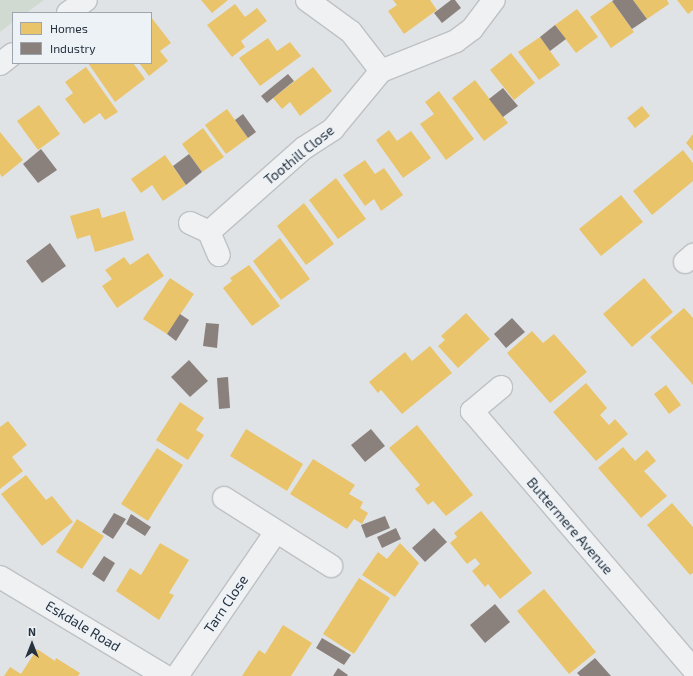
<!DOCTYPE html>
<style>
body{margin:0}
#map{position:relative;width:693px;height:676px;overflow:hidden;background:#e0e3e6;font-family:"Exo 2",sans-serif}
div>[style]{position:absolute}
.green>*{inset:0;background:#d1dad1}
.homes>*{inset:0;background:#e9c46a}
.industry>*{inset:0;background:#8a817c}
.roads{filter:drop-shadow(1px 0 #bec1c4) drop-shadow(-1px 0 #bec1c4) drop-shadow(0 1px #bec1c4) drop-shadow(0 -1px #bec1c4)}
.minor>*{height:22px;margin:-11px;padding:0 11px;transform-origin:11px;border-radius:11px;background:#f0f1f2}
span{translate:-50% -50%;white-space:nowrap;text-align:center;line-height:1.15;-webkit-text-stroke:4px #edf2f6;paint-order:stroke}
.street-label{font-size:14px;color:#27323f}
.legend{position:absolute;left:12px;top:12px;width:140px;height:52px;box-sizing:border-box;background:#edf2f6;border:1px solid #9ea5ad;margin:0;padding:5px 7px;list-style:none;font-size:12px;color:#27323f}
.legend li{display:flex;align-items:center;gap:8px;height:20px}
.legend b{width:20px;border:1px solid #9ea5ad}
.north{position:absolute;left:12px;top:624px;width:40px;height:40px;-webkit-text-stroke:3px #edf2f6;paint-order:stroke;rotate:0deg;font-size:11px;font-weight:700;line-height:16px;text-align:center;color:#27323f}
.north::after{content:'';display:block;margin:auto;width:14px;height:18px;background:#27323f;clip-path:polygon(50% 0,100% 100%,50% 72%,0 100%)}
</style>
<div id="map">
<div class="green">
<i style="clip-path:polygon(0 0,44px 0,26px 13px,13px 13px,13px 22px,0 32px)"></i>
</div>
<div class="homes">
<i style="clip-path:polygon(201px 0,228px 0,212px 13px)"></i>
<i style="clip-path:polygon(393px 0,430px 0,437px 10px,404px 34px,388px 11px,397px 5px)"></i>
<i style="clip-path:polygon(633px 0,667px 0,669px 4px,647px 19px)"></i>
<i style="clip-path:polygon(677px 0,693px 0,693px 10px,688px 14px)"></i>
<i style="clip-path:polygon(612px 1px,634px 32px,611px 48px,590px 17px)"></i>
<i style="clip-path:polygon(235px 4px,245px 17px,257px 8px,267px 21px,241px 41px,245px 47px,232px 57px,207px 25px)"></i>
<i style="clip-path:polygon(577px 9px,598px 37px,576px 53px,555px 25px)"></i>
<i style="clip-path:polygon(151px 17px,171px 43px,160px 51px,168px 61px,149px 76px,139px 63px,151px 63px)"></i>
<i style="clip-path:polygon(540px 37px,560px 65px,539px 80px,518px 52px)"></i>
<i style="clip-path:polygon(268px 38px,277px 51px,290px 42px,301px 56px,260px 86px,239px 58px)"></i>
<i style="clip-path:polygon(511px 53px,535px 83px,514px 100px,490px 70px)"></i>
<i style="clip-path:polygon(88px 63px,133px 63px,145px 79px,115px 102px)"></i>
<i style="clip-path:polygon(86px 67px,118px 112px,105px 120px,100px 113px,84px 124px,65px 99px,73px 93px,65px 82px)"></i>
<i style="clip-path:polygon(313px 67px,332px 91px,300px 116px,290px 102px,282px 109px,273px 98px)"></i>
<i style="clip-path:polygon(475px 80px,508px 123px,484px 141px,452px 98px)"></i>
<i style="clip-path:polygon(439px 91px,474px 139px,446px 160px,420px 124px,434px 114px,425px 102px)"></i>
<i style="clip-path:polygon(39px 105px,60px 134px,38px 150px,17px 121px)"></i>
<i style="clip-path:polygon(642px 106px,650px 116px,635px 128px,627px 118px)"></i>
<i style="clip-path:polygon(227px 109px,248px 138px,226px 154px,205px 125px)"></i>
<i style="clip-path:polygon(203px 128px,224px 157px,202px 172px,182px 144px)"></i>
<i style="clip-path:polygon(389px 130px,397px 141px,411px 131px,431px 158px,403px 178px,376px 140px)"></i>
<i style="clip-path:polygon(0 132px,23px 160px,2px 177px,0 174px)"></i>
<i style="clip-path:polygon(693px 134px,693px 151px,686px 143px)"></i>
<i style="clip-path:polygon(683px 150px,693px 163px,693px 181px,652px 215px,633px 191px)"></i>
<i style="clip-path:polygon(165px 155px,186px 185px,163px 201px,152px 185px,141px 193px,131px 179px)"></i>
<i style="clip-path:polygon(365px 160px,375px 174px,384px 168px,403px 195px,381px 211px,374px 199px,365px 206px,343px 175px)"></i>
<i style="clip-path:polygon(336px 178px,366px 219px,338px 239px,309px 200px)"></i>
<i style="clip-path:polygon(621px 195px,643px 222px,601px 256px,579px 229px)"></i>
<i style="clip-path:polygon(304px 203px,334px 244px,306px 265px,277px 226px)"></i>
<i style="clip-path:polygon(99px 208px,102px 218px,125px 211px,134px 240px,95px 252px,90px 235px,77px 239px,70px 216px)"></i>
<i style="clip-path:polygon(280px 238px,310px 279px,281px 300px,253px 261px)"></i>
<i style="clip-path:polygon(148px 253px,164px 276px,117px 308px,102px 286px,112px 279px,105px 270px,124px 257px,130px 265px)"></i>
<i style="clip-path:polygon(249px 265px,280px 306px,252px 326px,223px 288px,232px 281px,230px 278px)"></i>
<i style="clip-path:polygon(170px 278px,194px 294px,167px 334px,143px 319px)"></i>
<i style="clip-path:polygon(644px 278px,673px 312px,632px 347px,603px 314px)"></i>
<i style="clip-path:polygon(684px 308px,693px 318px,693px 385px,650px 337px)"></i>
<i style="clip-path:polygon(466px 313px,490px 339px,458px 368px,438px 346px,445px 340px,441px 336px)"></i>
<i style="clip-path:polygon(532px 331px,543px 343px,554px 334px,587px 372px,550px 403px,507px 353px)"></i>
<i style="clip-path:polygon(430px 346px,452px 373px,402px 414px,381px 390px,378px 393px,369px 382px,405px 352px,412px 361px)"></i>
<i style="clip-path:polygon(586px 383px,607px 408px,600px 415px,609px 425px,615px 419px,628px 434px,596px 461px,553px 412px)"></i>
<i style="clip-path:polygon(666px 385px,681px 405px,669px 414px,654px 394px)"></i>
<i style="clip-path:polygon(180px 402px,204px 418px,196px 430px,204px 435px,188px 460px,156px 440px)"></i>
<i style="clip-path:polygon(8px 421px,27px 445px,12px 457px,23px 471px,0 489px,0 427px)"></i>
<i style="clip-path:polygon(417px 425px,473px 495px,446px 516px,433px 501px,428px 505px,415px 489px,420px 485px,389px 448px)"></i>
<i style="clip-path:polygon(246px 429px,303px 464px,287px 491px,230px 456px)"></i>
<i style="clip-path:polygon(623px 447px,635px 461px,647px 450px,656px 461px,644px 471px,667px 496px,641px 518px,598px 468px)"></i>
<i style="clip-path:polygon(157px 448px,183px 465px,148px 521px,121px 504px)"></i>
<i style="clip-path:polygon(313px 459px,355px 485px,349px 494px,363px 502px,360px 508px,368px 513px,362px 524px,354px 519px,347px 529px,290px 494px)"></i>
<i style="clip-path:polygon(26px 475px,46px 500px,52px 496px,73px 522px,42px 546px,1px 494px)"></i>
<i style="clip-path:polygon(672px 503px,693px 527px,693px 573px,690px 575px,647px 525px)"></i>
<i style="clip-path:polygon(481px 511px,532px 573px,500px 599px,488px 584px,485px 587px,472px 571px,480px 564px,475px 558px,467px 564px,450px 543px,457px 537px,454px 533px)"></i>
<i style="clip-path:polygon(77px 519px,104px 536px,82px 569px,56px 552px)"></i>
<i style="clip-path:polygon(160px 543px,189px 560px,169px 593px,174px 595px,159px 620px,116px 591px,130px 568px,141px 575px)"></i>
<i style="clip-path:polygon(400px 543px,419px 563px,395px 597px,362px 575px,378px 552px,387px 559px)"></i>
<i style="clip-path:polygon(359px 578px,390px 598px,354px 654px,323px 634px)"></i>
<i style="clip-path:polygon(544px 589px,596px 652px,569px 674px,517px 611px)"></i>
<i style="clip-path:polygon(283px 625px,312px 643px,291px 676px,242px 676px,259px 650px,265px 654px)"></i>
<i style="clip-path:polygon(37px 649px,55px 661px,56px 658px,80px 673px,78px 676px,4px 676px,10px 667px,21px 674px)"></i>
</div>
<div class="industry">
<i style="clip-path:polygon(451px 0,455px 0,461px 8px,442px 23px,434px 13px)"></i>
<i style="clip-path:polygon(614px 0,633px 0,647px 19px,632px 29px,612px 1px)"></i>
<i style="clip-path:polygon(555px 25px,566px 39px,550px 51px,540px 37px)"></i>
<i style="clip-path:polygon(288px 74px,294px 81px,267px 103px,261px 96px)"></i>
<i style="clip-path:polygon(503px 88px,518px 106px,503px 117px,489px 99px)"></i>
<i style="clip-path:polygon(243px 114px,256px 132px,248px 138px,235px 120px)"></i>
<i style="clip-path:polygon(41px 149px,57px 170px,38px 183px,23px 164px)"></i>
<i style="clip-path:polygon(189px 154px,202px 172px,186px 185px,173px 166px)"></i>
<i style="clip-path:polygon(50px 243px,66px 266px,42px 283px,26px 261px)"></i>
<i style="clip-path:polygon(180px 314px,189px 320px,176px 341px,167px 334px)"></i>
<i style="clip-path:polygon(512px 318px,525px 332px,506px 348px,494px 334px)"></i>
<i style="clip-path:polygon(206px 323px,219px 324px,217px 348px,203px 346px)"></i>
<i style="clip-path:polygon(189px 360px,208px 381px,190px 397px,171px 377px)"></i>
<i style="clip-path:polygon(228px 377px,230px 408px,219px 409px,217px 378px)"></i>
<i style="clip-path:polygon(371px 429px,385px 446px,365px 462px,351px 445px)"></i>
<i style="clip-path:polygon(114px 513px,126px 519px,113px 539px,102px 532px)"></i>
<i style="clip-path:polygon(131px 514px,151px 527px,145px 536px,126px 524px)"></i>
<i style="clip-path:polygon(385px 516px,390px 528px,366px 538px,361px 525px)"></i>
<i style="clip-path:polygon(396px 528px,401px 539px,382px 548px,377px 537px)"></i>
<i style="clip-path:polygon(434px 528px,447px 542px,425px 562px,412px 548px)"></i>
<i style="clip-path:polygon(104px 556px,115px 563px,104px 582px,92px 574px)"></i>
<i style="clip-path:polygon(495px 604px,510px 622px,485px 643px,470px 625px)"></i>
<i style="clip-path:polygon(322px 638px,351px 655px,344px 665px,316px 648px)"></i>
<i style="clip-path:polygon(595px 658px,611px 676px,580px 676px,577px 673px)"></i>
<i style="clip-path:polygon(338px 668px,348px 675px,347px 676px,333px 676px)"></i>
</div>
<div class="roads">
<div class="minor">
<i style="left:307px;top:0;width:54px;rotate:36deg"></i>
<i style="left:351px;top:32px;width:49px;rotate:52.4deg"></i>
<i style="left:68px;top:13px;width:22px;rotate:-36deg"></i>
<i style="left:0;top:64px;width:16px;rotate:-38deg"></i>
<i style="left:190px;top:223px;width:21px;rotate:25deg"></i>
<i style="left:209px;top:232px;width:25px;rotate:67deg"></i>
<i style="left:209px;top:232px;width:127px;rotate:-41.5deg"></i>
<i style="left:304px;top:148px;width:35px;rotate:-33deg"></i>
<i style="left:333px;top:129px;width:75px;rotate:-50.4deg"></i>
<i style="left:381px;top:71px;width:81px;rotate:-21.8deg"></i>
<i style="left:456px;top:41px;width:20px;rotate:-37deg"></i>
<i style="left:472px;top:29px;width:36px;rotate:-53deg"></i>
<i style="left:685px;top:262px;width:11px;rotate:-41deg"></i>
<i style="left:501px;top:387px;width:38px;rotate:140deg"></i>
<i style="left:472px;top:411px;width:340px;rotate:49.4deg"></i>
<i style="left:224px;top:498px;width:127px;rotate:32.4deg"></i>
<i style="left:0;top:577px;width:192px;rotate:31deg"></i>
<i style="left:177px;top:676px;width:175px;rotate:-55.5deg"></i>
</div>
</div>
<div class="street-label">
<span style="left:299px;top:155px;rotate:-39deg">Toothill Close</span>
<span style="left:570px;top:526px;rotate:49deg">Buttermere Avenue</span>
<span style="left:226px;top:604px;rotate:-56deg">Tarn Close</span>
<span style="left:83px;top:626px;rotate:31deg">Eskdale Road</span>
</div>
<ul class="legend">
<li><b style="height:11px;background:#e9c46a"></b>Homes</li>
<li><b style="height:11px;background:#8a817c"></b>Industry</li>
</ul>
<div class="north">N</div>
</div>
